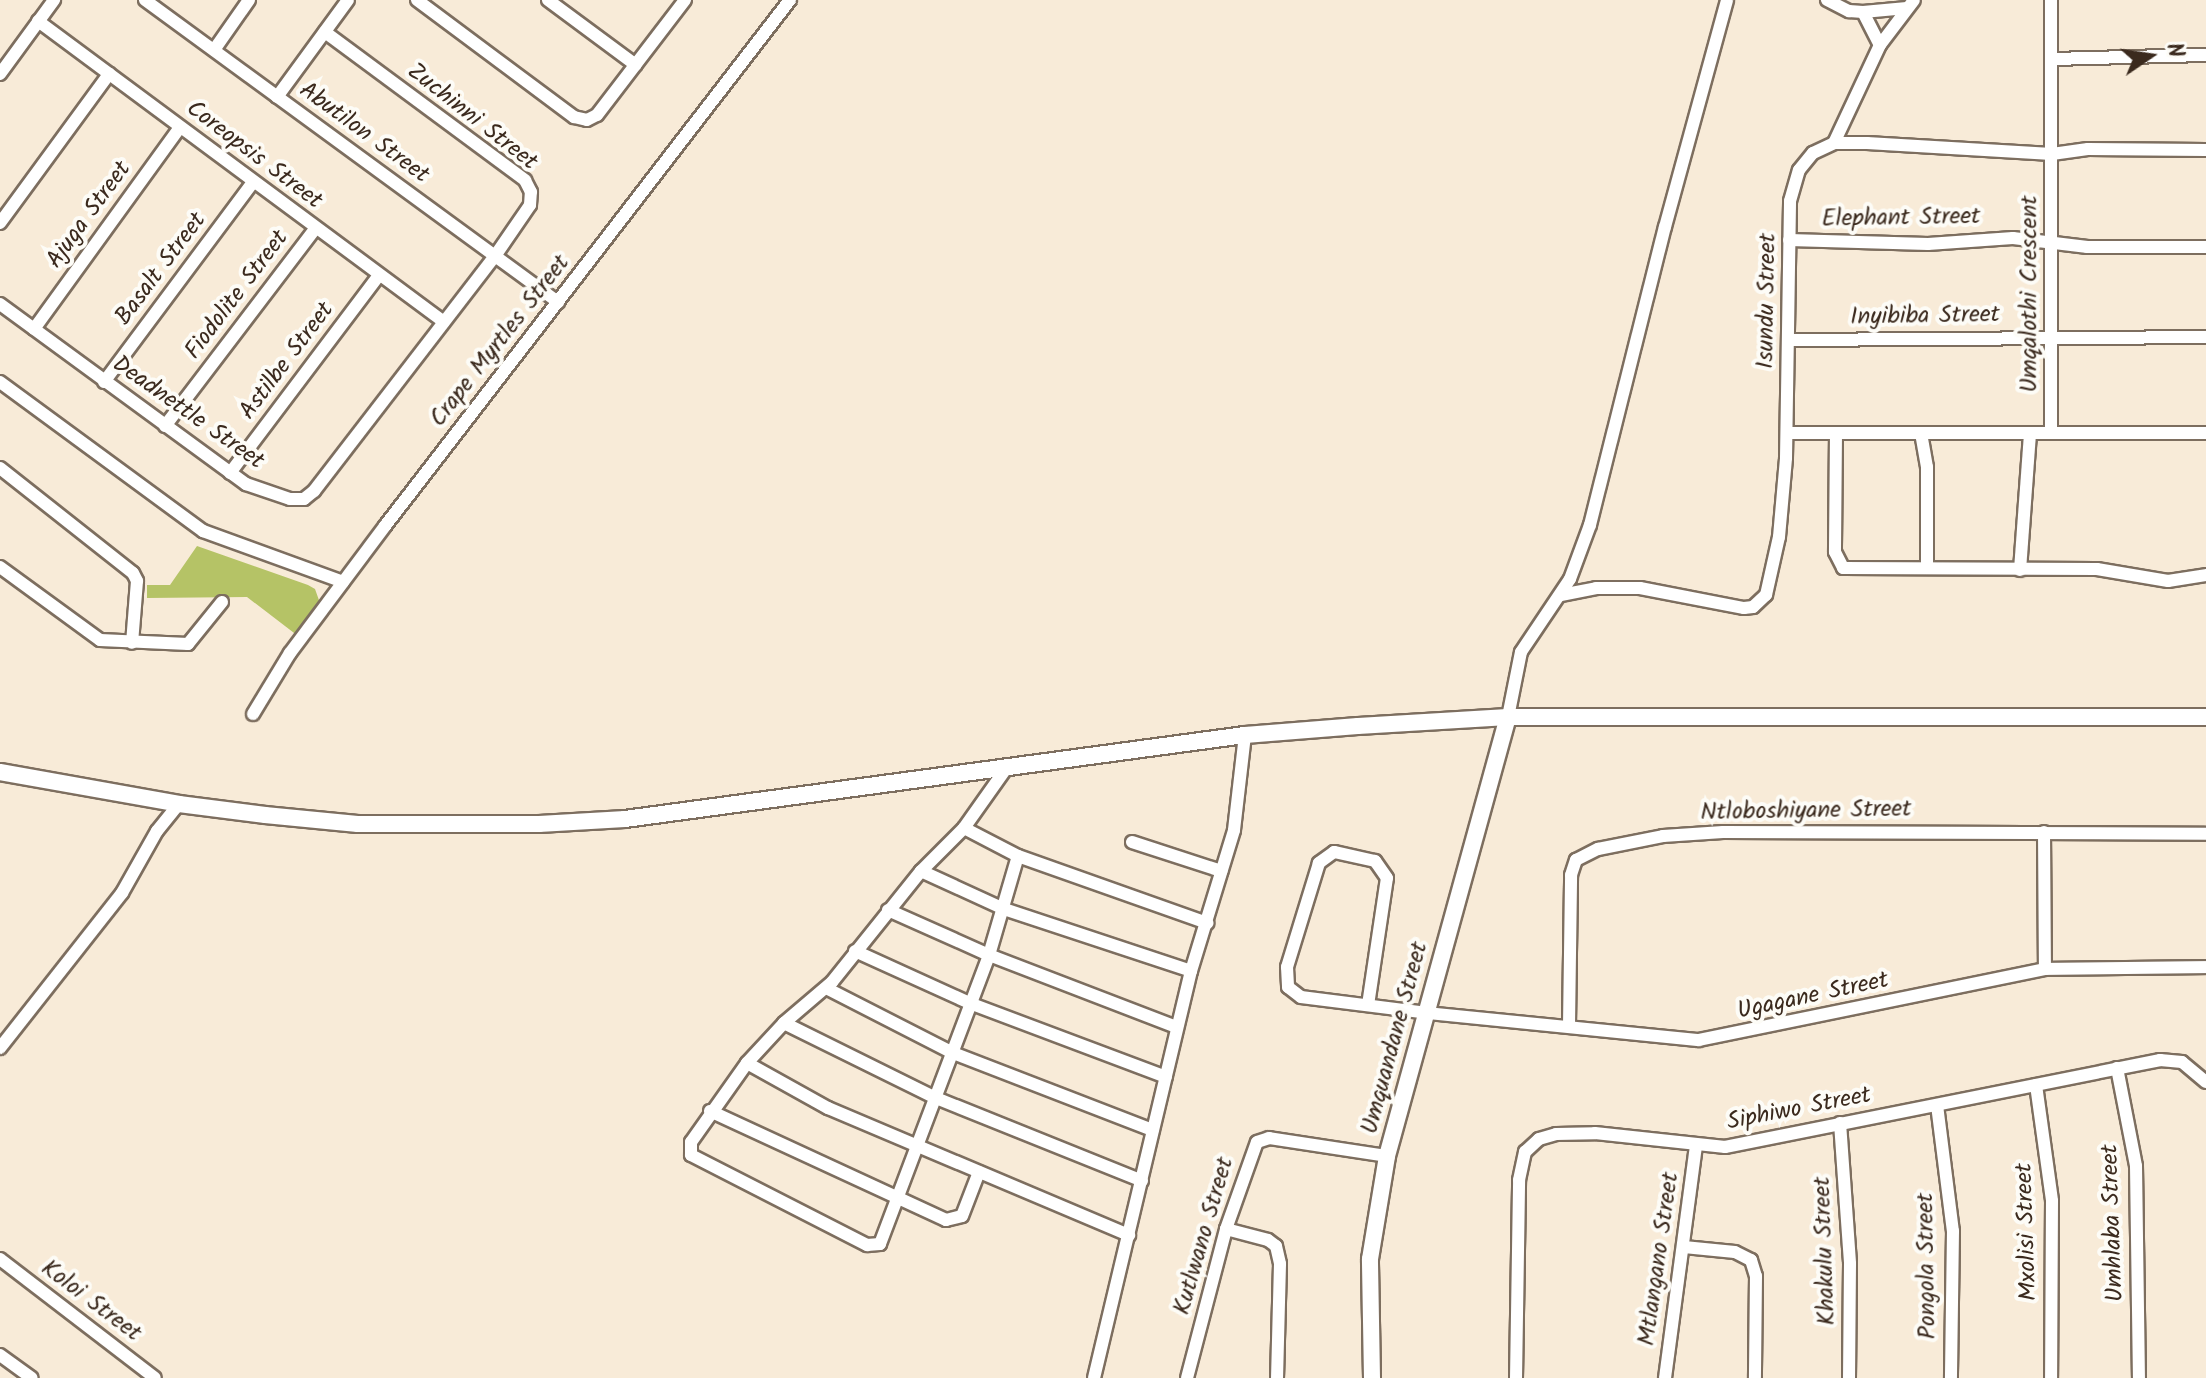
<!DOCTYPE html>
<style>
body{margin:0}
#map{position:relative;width:2206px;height:1378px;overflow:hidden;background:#f8ebd8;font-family:Kalam,sans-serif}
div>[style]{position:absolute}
.green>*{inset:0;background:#b5c366}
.roads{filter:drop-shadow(2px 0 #7d6e5f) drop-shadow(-2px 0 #7d6e5f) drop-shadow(0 2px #7d6e5f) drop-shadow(0 -2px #7d6e5f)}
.minor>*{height:12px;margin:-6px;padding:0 6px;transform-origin:6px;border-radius:6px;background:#fff}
.tertiary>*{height:16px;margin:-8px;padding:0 8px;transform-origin:8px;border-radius:8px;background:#fff}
span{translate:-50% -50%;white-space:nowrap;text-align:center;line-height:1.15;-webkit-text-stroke:8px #fdfcf7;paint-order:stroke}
.street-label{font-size:24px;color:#3b2a1e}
.north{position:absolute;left:2110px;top:16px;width:80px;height:80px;-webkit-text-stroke:6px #fdfcf7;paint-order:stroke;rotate:77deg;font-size:22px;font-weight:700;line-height:32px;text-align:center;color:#3b2a1e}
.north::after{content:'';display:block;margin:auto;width:28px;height:36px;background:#3b2a1e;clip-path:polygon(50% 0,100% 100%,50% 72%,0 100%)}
</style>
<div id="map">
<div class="green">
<i style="clip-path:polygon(197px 546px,308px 585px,315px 589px,320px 603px,298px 636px,247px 597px,147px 598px,147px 585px,170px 585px)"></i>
</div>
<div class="roads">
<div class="minor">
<i style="left:145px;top:0;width:512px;rotate:36.18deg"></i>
<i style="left:417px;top:0;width:196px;rotate:36.7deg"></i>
<i style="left:574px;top:117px;width:13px;rotate:13deg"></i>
<i style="left:587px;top:120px;width:11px;rotate:-27deg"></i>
<i style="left:597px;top:115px;width:145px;rotate:-52.6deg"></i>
<i style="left:548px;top:0;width:109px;rotate:36.5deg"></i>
<i style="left:1827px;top:0;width:25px;rotate:27deg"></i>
<i style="left:1849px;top:11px;width:14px;rotate:4deg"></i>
<i style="left:1863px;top:12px;width:44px;rotate:-5.2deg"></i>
<i style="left:2051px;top:0;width:433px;rotate:90deg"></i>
<i style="left:1863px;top:12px;width:37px;rotate:63deg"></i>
<i style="left:38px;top:21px;width:505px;rotate:36.55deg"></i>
<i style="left:214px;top:50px;width:61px;rotate:-55deg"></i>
<i style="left:2052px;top:59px;width:154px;rotate:-1.5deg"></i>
<i style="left:0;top:74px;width:92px;rotate:-53.9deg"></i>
<i style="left:277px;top:97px;width:120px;rotate:-53.8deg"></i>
<i style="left:1834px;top:143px;width:108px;rotate:-64.9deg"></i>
<i style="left:1880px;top:45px;width:56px;rotate:-52.9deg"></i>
<i style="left:0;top:223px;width:185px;rotate:-53.8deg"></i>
<i style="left:1789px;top:240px;width:139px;rotate:1.6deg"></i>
<i style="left:1928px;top:244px;width:85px;rotate:-4deg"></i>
<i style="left:2013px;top:238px;width:75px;rotate:6.9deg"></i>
<i style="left:2087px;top:247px;width:119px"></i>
<i style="left:0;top:304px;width:305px;rotate:36.2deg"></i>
<i style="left:246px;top:484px;width:46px;rotate:18.8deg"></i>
<i style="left:290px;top:499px;width:14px"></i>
<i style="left:304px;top:499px;width:13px;rotate:-39deg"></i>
<i style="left:314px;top:491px;width:297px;rotate:-52.4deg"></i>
<i style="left:495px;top:256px;width:62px;rotate:-55.5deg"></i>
<i style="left:530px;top:205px;width:13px;rotate:-86deg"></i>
<i style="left:531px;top:192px;width:13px;rotate:-117deg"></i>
<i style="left:525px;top:180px;width:249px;rotate:-143.5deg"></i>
<i style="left:34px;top:329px;width:249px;rotate:-54.1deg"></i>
<i style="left:1788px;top:340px;width:418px;rotate:-0.4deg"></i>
<i style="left:0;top:382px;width:252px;rotate:36.3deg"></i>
<i style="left:203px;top:531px;width:149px;rotate:20deg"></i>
<i style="left:104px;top:382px;width:249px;rotate:-53.3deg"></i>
<i style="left:165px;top:426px;width:248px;rotate:-52.7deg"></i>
<i style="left:1787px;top:433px;width:419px"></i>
<i style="left:1836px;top:433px;width:119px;rotate:90.5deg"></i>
<i style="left:1835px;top:552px;width:18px;rotate:63deg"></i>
<i style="left:1843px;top:568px;width:254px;rotate:0.2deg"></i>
<i style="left:2097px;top:569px;width:72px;rotate:9.6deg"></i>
<i style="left:2168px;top:581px;width:38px;rotate:-9deg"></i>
<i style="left:1921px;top:433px;width:35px;rotate:80deg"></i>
<i style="left:1927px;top:467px;width:101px;rotate:90deg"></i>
<i style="left:0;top:468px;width:169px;rotate:38.3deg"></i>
<i style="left:133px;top:573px;width:9px;rotate:63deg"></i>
<i style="left:137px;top:581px;width:62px;rotate:94.6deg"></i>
<i style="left:230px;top:473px;width:248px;rotate:-53deg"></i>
<i style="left:0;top:567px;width:124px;rotate:36.1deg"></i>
<i style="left:100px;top:640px;width:88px;rotate:2.6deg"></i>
<i style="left:188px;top:644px;width:54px;rotate:-51deg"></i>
<i style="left:2020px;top:570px;width:137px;rotate:-85.8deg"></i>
<i style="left:1561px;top:595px;width:36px;rotate:-11deg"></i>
<i style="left:1596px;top:588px;width:44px"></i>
<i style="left:1640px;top:588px;width:106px;rotate:10.9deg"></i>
<i style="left:1744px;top:608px;width:9px;rotate:-6deg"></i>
<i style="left:1753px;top:607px;width:18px;rotate:-43deg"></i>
<i style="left:1766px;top:595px;width:59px;rotate:-77.4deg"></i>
<i style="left:1779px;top:537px;width:79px;rotate:-84.9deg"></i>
<i style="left:1786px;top:458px;width:257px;rotate:-89.1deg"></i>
<i style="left:1790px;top:201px;width:32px;rotate:-74deg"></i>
<i style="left:1799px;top:170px;width:22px;rotate:-51deg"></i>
<i style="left:1813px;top:153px;width:23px;rotate:-25deg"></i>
<i style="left:1834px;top:143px;width:33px"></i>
<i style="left:1867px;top:143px;width:185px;rotate:3.4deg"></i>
<i style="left:2052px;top:154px;width:36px;rotate:-8deg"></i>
<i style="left:2088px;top:149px;width:118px;rotate:0.5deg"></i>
<i style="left:253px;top:714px;width:71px;rotate:-58.8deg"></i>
<i style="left:290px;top:653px;width:159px;rotate:-53.2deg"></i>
<i style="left:385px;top:526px;width:664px;rotate:-52.41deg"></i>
<i style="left:1508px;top:717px;width:66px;rotate:-78.7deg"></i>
<i style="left:1521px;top:652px;width:88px;rotate:-56.1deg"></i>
<i style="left:1570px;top:579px;width:58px;rotate:-69.7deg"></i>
<i style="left:1590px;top:525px;width:307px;rotate:-75.9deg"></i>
<i style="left:1665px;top:227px;width:235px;rotate:-74.7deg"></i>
<i style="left:1005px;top:770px;width:71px;rotate:125.3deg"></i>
<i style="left:964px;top:828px;width:61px;rotate:135deg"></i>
<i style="left:921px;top:871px;width:142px;rotate:128.7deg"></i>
<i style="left:832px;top:982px;width:63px;rotate:139.5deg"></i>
<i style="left:784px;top:1023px;width:54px;rotate:132.8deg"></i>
<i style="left:747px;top:1063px;width:97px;rotate:125.3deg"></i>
<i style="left:691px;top:1142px;width:13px;rotate:90deg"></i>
<i style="left:691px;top:1155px;width:198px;rotate:27.1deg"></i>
<i style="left:867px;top:1245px;width:13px;rotate:-4deg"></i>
<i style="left:880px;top:1244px;width:309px;rotate:-69.3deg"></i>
<i style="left:989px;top:955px;width:103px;rotate:-73.7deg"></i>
<i style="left:964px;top:828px;width:61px;rotate:27.4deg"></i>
<i style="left:1018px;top:856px;width:201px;rotate:19.5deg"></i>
<i style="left:2044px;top:832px;width:137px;rotate:89.6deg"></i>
<i style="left:1132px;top:842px;width:94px;rotate:18deg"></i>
<i style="left:921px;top:871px;width:91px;rotate:24.6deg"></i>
<i style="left:1004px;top:909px;width:197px;rotate:18.3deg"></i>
<i style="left:888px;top:910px;width:111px;rotate:24deg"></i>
<i style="left:989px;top:955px;width:201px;rotate:21deg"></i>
<i style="left:855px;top:951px;width:128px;rotate:24.4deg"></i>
<i style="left:972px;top:1004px;width:207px;rotate:20.6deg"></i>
<i style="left:826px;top:988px;width:143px;rotate:27.1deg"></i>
<i style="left:953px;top:1053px;width:214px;rotate:21.1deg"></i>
<i style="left:1368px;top:1005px;width:128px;rotate:-81.5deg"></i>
<i style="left:1387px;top:878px;width:21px;rotate:-125deg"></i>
<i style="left:1375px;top:861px;width:42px;rotate:-167.6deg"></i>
<i style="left:1334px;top:852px;width:19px;rotate:144deg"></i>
<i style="left:1319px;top:863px;width:109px;rotate:107.1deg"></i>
<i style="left:1287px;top:967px;width:20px;rotate:87deg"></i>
<i style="left:1288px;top:987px;width:16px;rotate:38deg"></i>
<i style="left:1301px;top:997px;width:127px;rotate:7.2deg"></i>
<i style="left:1427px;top:1013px;width:273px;rotate:5.7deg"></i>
<i style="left:1699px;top:1040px;width:353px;rotate:-11.6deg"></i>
<i style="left:2045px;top:969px;width:161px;rotate:-0.7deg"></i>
<i style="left:784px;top:1023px;width:169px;rotate:26.3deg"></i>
<i style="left:936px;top:1098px;width:222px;rotate:21.9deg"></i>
<i style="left:1569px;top:1025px;width:150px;rotate:-89.2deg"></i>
<i style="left:1571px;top:875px;width:16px;rotate:-72deg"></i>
<i style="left:1576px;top:860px;width:25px;rotate:-27deg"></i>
<i style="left:1598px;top:849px;width:66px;rotate:-11.3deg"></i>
<i style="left:1663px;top:836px;width:60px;rotate:-3.8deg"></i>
<i style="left:1723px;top:832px;width:483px;rotate:0.2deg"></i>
<i style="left:0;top:1048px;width:197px;rotate:-51.8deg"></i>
<i style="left:122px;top:893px;width:71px;rotate:-60.6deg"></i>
<i style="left:157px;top:831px;width:35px;rotate:-51deg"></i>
<i style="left:747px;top:1063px;width:93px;rotate:29.1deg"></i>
<i style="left:828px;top:1108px;width:327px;rotate:22.9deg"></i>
<i style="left:2117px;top:1068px;width:100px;rotate:79deg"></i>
<i style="left:2136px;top:1166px;width:212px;rotate:89.2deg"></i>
<i style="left:2036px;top:1085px;width:117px;rotate:82.1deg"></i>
<i style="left:2052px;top:1201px;width:177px;rotate:90.3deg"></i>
<i style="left:1937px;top:1105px;width:127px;rotate:82.8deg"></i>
<i style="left:1953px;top:1231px;width:147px;rotate:90.8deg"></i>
<i style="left:710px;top:1111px;width:260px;rotate:24.8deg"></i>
<i style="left:946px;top:1220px;width:16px;rotate:-14deg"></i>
<i style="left:962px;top:1216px;width:47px;rotate:-68.9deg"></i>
<i style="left:1840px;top:1123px;width:141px;rotate:85.9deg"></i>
<i style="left:1850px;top:1264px;width:114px;rotate:90.5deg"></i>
<i style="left:1226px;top:1229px;width:43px;rotate:14.7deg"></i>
<i style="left:1268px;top:1240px;width:10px;rotate:37deg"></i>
<i style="left:1276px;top:1246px;width:18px;rotate:77deg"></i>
<i style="left:1280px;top:1264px;width:114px;rotate:91.5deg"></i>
<i style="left:1684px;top:1247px;width:51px;rotate:5.6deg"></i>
<i style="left:1735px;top:1252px;width:18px;rotate:27deg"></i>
<i style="left:1751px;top:1260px;width:17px;rotate:73deg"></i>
<i style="left:1756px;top:1276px;width:102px;rotate:90.6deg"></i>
<i style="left:0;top:1259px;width:195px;rotate:37.5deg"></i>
<i style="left:0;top:1355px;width:39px;rotate:36deg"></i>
<i style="left:1094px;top:1378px;width:418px;rotate:-76.6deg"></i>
<i style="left:1191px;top:971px;width:147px;rotate:-73deg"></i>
<i style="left:1234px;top:830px;width:96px;rotate:-83.4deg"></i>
<i style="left:1187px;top:1378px;width:154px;rotate:-75.3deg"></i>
<i style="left:1226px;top:1229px;width:92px;rotate:-70.4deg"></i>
<i style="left:1257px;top:1142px;width:13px;rotate:-18deg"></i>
<i style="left:1269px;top:1138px;width:119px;rotate:8.7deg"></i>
<i style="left:1516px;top:1378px;width:198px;rotate:-89.1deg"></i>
<i style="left:1519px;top:1180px;width:29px;rotate:-78deg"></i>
<i style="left:1525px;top:1152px;width:19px;rotate:-43deg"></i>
<i style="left:1539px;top:1139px;width:18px;rotate:-16deg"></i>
<i style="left:1556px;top:1134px;width:39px;rotate:-1deg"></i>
<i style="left:1595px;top:1133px;width:131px;rotate:6.1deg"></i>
<i style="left:1725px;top:1147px;width:444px;rotate:-11.3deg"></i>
<i style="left:2160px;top:1060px;width:22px;rotate:5deg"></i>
<i style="left:2182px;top:1062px;width:31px;rotate:40deg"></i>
<i style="left:1665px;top:1378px;width:234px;rotate:-82.4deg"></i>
</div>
<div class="tertiary">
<i style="left:0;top:772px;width:182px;rotate:10.1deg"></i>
<i style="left:179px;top:804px;width:87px;rotate:7.3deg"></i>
<i style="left:265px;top:815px;width:93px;rotate:5.5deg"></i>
<i style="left:358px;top:824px;width:181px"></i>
<i style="left:539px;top:824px;width:86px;rotate:-3.3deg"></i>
<i style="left:625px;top:819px;width:626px;rotate:-7.72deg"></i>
<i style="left:1245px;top:735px;width:113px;rotate:-4.6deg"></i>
<i style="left:1358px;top:726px;width:150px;rotate:-3.4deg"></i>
<i style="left:1508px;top:717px;width:698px"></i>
<i style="left:1372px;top:1378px;width:119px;rotate:-91deg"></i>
<i style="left:1370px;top:1259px;width:104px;rotate:-80.6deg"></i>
<i style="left:1387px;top:1156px;width:455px;rotate:-74.6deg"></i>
</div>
</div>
<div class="street-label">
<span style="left:472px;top:117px;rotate:38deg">Zuchinni Street</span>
<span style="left:364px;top:133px;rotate:36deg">Abutilon Street</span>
<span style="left:254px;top:155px;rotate:37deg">Coreopsis Street</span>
<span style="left:89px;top:215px;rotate:-54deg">Ajuga Street</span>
<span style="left:1901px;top:218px;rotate:-1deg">Elephant Street</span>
<span style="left:161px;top:269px;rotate:-53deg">Basalt Street</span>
<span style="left:2030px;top:294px;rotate:-90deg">Umqalothi Crescent</span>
<span style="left:237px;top:295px;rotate:-53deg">Fiodolite Street</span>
<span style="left:1767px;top:301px;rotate:-89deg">Isundu Street</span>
<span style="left:1925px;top:316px;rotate:-1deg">Inyibiba Street</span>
<span style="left:500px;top:341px;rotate:-52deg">Crape Myrtles Street</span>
<span style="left:287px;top:361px;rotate:-53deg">Astilbe Street</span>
<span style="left:188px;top:413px;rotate:35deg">Deadnettle Street</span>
<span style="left:1806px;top:811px;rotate:-1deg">Ntloboshiyane Street</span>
<span style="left:1813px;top:996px;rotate:-12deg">Ugagane Street</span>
<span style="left:1395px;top:1038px;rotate:-75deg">Umquandane Street</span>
<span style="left:1799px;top:1109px;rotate:-11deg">Siphiwo Street</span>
<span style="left:2113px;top:1223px;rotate:-92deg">Umhlaba Street</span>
<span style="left:2027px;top:1232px;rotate:-92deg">Mxolisi Street</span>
<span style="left:1204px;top:1236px;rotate:-74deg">Kutlwano Street</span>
<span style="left:1825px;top:1251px;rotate:-92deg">Khakulu Street</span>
<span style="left:1659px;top:1259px;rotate:-82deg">Mtlangano Street</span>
<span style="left:1927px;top:1266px;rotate:-91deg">Pongola Street</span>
<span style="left:91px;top:1301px;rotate:37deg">Koloi Street</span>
</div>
<div class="north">N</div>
</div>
